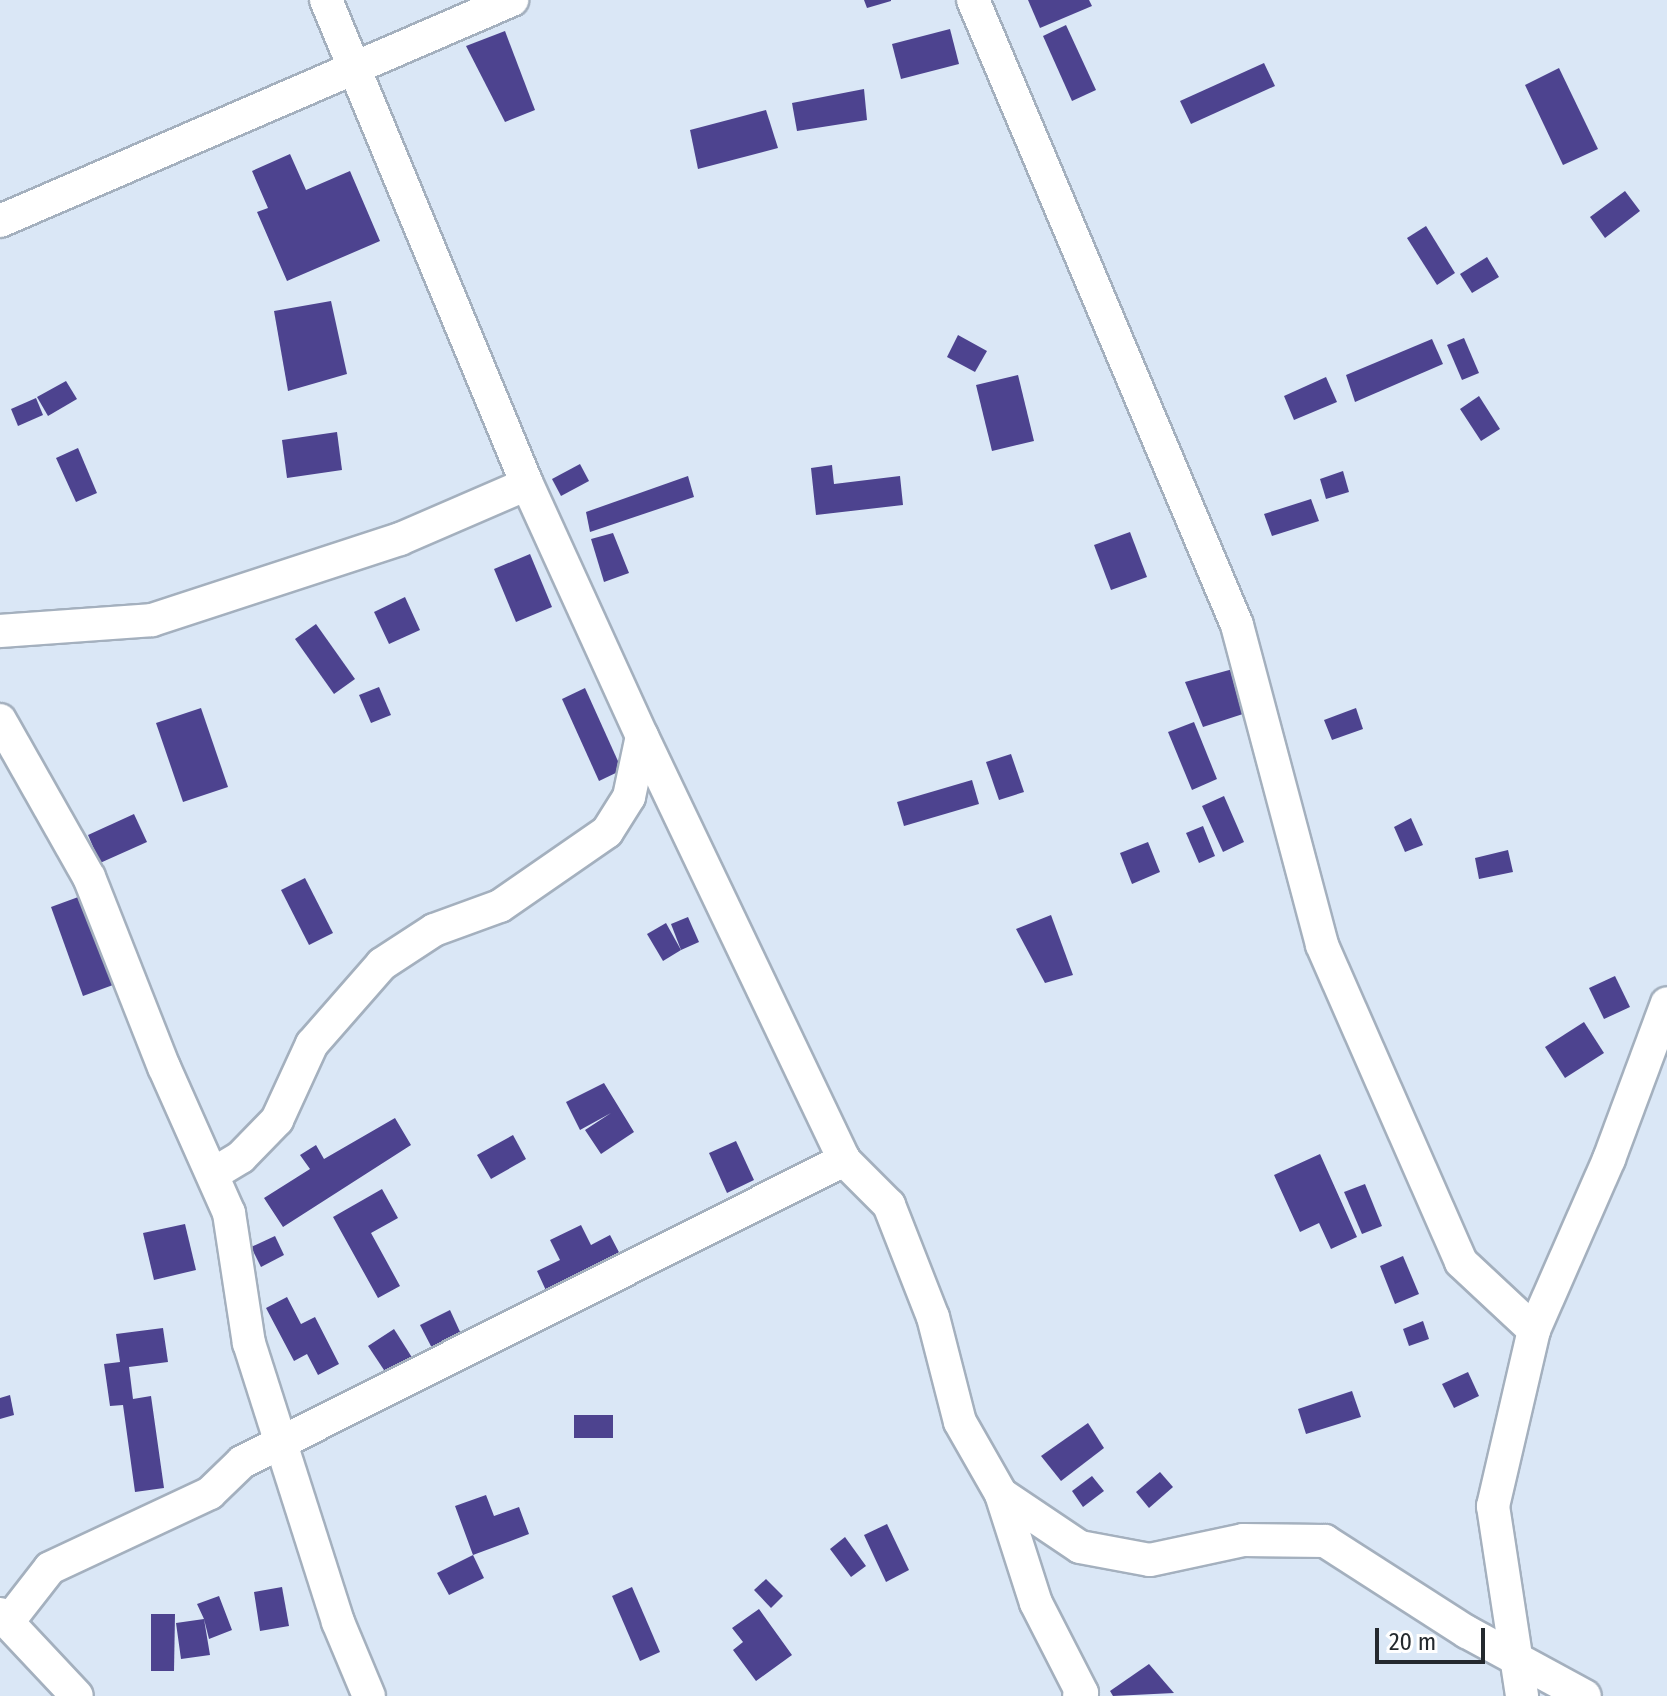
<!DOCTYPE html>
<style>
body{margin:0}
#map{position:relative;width:1667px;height:1696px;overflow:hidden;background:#dae7f6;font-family:"Fira Sans Condensed",sans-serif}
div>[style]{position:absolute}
.building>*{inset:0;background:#4d438f}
.roads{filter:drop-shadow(2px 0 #a4b0be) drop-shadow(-2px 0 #a4b0be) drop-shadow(0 2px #a4b0be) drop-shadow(0 -2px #a4b0be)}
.minor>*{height:32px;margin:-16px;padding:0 16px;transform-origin:16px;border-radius:16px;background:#fff}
span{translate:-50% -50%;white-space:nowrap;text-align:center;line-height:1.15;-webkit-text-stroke:8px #fff;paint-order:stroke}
.scale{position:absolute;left:1375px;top:1628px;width:110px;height:36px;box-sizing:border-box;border:4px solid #24292e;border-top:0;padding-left:10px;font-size:24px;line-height:28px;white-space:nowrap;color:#24292e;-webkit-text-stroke:6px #fff;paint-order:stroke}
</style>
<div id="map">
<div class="building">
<i style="clip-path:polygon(864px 0,891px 0,891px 1px,867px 8px)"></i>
<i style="clip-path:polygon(1028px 0,1089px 0,1092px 6px,1040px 28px)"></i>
<i style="clip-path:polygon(1066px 25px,1096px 90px,1072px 101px,1043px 36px)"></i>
<i style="clip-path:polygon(950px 29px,959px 64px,901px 79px,892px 44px)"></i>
<i style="clip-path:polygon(505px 31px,535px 110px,505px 122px,466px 46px)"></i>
<i style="clip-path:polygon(1264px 63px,1275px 86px,1191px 124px,1180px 101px)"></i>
<i style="clip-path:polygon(1559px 68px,1598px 149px,1563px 165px,1525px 85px)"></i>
<i style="clip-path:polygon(864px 89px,867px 120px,797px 131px,792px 103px)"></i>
<i style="clip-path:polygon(766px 110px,778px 148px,698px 169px,690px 130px)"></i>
<i style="clip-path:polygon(290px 154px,306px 190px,350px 171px,380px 241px,287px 281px,257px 212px,268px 208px,252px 171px)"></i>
<i style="clip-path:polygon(1625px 191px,1640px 211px,1605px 238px,1590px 217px)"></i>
<i style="clip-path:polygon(1426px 226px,1455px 273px,1437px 285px,1407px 238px)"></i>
<i style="clip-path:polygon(1487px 257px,1499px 277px,1472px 293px,1460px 274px)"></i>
<i style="clip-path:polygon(331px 301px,347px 374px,288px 391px,274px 311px)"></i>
<i style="clip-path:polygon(958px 335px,987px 351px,975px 372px,947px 357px)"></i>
<i style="clip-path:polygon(1464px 338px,1479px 373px,1462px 380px,1447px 345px)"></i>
<i style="clip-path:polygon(1432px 339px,1443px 364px,1355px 402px,1346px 375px)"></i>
<i style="clip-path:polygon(1018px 375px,1034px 441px,992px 451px,976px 385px)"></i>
<i style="clip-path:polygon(1326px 377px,1337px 402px,1294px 420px,1284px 396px)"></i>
<i style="clip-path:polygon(66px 381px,77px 399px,48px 416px,37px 397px)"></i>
<i style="clip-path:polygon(1479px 396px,1500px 429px,1481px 441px,1460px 409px)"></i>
<i style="clip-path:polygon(36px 398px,43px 415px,18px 426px,11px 409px)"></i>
<i style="clip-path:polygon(337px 432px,342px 470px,287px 478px,282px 440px)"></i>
<i style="clip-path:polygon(78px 448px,97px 493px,76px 502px,56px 458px)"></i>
<i style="clip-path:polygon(580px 464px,589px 481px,561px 496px,552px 479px)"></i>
<i style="clip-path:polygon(832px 465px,834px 484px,900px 476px,903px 505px,816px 515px,811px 468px)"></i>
<i style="clip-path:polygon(1343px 471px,1349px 492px,1326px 499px,1320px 479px)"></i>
<i style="clip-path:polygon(688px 476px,694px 497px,590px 532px,586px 512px)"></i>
<i style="clip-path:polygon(1311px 499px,1319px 521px,1272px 536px,1264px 514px)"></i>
<i style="clip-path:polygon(1130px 532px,1147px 577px,1111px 590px,1094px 545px)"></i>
<i style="clip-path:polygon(613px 533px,629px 573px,604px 582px,591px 539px)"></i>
<i style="clip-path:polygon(530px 554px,552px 607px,516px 622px,494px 569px)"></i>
<i style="clip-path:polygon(405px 597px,420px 630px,389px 644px,374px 612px)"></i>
<i style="clip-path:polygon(316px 624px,355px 679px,334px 694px,295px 639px)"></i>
<i style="clip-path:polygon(1233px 669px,1246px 713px,1203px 727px,1185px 682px)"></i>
<i style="clip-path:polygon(379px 687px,391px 715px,371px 723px,359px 695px)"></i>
<i style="clip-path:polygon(585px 688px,622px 770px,599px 781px,562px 699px)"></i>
<i style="clip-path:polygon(201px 708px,228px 787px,183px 802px,156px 723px)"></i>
<i style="clip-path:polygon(1356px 708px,1363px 729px,1332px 740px,1324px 720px)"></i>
<i style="clip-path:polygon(1194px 722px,1217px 779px,1192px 790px,1168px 732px)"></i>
<i style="clip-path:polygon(1011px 754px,1024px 792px,999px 800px,986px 762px)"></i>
<i style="clip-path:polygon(972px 780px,979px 804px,904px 826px,897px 802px)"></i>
<i style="clip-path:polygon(1224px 796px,1244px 842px,1223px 852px,1202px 806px)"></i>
<i style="clip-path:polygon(134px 814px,147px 842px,100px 863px,88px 835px)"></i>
<i style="clip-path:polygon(1411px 818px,1423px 845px,1405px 852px,1394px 827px)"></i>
<i style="clip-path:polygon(1203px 826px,1215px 856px,1199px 863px,1186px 833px)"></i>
<i style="clip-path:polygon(1148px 842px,1160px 872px,1132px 884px,1120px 853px)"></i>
<i style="clip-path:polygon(1508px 850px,1513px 872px,1479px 879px,1475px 858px)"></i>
<i style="clip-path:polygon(305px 878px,333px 933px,309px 945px,281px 890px)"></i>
<i style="clip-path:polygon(81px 896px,113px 985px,83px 996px,51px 907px)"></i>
<i style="clip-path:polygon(1051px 915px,1073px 975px,1045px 983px,1016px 929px)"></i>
<i style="clip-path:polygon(688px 917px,699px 942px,681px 950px,671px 924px)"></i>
<i style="clip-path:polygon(666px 923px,681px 950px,663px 961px,647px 934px)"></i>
<i style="clip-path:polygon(1615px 976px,1630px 1007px,1604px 1019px,1589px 988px)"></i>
<i style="clip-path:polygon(1584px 1022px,1604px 1053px,1565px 1078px,1545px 1047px)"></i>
<i style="clip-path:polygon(604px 1083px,634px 1132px,601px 1154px,585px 1130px,611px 1113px,580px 1130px,566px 1102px)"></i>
<i style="clip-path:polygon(395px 1118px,411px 1145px,283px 1227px,264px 1198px,310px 1169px,300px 1155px,316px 1145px,324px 1159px)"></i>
<i style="clip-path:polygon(513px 1135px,526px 1159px,491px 1179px,477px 1155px)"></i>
<i style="clip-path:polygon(736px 1141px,754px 1180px,727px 1193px,709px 1153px)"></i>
<i style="clip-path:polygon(1320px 1154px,1357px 1237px,1331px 1249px,1319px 1223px,1300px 1232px,1274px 1175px)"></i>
<i style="clip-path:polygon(1365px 1184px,1382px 1226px,1362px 1234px,1344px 1192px)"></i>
<i style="clip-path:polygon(382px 1189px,398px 1218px,371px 1233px,400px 1286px,378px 1298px,333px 1217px)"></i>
<i style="clip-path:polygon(185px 1224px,196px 1270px,154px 1280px,143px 1233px)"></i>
<i style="clip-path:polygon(581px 1225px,591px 1245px,610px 1235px,623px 1260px,549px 1297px,537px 1271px,560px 1260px,550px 1240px)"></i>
<i style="clip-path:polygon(275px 1236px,284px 1255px,261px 1267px,251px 1247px)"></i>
<i style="clip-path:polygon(1403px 1256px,1419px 1294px,1395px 1304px,1380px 1266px)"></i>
<i style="clip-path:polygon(287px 1297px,301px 1324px,315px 1317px,339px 1364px,318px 1375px,307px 1354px,294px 1361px,266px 1308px)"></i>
<i style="clip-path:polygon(450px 1310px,461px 1334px,433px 1350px,420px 1325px)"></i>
<i style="clip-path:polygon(1423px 1321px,1429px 1339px,1409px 1346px,1403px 1329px)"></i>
<i style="clip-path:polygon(163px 1328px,168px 1362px,129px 1367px,133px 1399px,151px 1396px,164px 1488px,135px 1492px,123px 1405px,110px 1406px,104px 1364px,120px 1362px,116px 1334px)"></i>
<i style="clip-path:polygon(394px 1329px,413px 1359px,388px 1376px,368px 1346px)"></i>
<i style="clip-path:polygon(1468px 1372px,1479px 1396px,1454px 1408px,1442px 1384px)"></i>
<i style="clip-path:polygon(1352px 1391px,1361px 1417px,1306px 1434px,1298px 1409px)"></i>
<i style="clip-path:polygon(10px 1395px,14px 1415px,0 1419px,0 1398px)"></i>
<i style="clip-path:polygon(574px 1415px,613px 1415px,613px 1438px,574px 1438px)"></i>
<i style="clip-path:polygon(1088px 1423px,1104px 1448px,1061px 1481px,1041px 1456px)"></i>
<i style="clip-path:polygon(1160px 1472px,1173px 1487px,1149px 1508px,1136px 1492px)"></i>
<i style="clip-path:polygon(1092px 1476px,1104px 1491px,1083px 1507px,1072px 1491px)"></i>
<i style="clip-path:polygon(486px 1495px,494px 1516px,519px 1507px,529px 1534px,473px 1555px,455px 1506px)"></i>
<i style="clip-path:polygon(887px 1524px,909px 1570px,886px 1582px,864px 1535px)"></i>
<i style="clip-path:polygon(845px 1537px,866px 1566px,851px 1577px,830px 1549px)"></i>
<i style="clip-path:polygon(473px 1555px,484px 1578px,449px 1595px,437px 1573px)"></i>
<i style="clip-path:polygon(766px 1579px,783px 1596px,771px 1608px,754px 1590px)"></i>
<i style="clip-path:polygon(282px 1587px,289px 1626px,260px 1631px,254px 1592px)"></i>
<i style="clip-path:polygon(632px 1587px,660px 1652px,640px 1661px,612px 1596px)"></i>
<i style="clip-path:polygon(219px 1596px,232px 1630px,209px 1639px,204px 1619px,210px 1655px,181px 1659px,176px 1623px,204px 1619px,197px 1604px)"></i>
<i style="clip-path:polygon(759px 1609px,792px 1655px,756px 1681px,733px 1650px,743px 1642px,732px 1628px)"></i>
<i style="clip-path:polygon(151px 1614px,175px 1614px,174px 1671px,151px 1671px)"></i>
<i style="clip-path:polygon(1149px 1664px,1174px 1693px,1113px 1696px,1110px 1691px)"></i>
</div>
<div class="roads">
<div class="minor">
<i style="left:326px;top:0;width:524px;rotate:67.45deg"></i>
<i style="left:527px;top:484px;width:277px;rotate:65.5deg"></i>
<i style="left:642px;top:736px;width:470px;rotate:64.5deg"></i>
<i style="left:844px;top:1160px;width:64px;rotate:45deg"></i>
<i style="left:889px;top:1205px;width:120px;rotate:68.6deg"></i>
<i style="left:933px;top:1317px;width:108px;rotate:75.6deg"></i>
<i style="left:960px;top:1422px;width:83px;rotate:60.3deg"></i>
<i style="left:1001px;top:1494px;width:95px;rotate:33.9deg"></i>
<i style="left:1080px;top:1547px;width:71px;rotate:10.5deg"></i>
<i style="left:1150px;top:1560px;width:95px;rotate:-12.1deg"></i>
<i style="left:1243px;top:1540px;width:82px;rotate:0.7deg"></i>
<i style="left:1325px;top:1541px;width:169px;rotate:32.7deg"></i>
<i style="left:1467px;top:1632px;width:134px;rotate:28.5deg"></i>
<i style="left:973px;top:0;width:678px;rotate:67.1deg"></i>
<i style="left:1237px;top:625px;width:331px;rotate:75.1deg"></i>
<i style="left:1322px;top:945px;width:346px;rotate:66.3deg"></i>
<i style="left:1461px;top:1262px;width:100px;rotate:43deg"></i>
<i style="left:1534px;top:1330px;width:181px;rotate:103.1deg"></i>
<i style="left:1493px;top:1506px;width:192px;rotate:81.3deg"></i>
<i style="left:0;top:221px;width:558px;rotate:-23.35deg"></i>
<i style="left:0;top:631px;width:152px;rotate:-4.1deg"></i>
<i style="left:152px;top:620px;width:261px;rotate:-18.1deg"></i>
<i style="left:400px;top:539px;width:138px;rotate:-23.4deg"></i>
<i style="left:0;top:720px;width:180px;rotate:60.5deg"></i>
<i style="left:89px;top:877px;width:204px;rotate:68.5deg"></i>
<i style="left:164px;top:1067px;width:160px;rotate:66deg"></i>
<i style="left:229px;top:1213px;width:132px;rotate:81.3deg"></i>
<i style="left:249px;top:1343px;width:293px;rotate:72.3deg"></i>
<i style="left:338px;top:1622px;width:80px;rotate:67.3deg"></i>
<i style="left:213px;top:1174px;width:33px;rotate:-31deg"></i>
<i style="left:241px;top:1157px;width:52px;rotate:-45.8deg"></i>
<i style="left:277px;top:1120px;width:84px;rotate:-65.3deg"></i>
<i style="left:312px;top:1044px;width:106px;rotate:-48.8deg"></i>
<i style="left:382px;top:964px;width:62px;rotate:-33.2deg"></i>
<i style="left:434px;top:930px;width:70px;rotate:-20deg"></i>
<i style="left:500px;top:906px;width:130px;rotate:-34.7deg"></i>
<i style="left:607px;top:832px;width:41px;rotate:-57.8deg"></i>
<i style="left:629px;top:797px;width:62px;rotate:-78deg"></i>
<i style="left:1534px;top:1330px;width:187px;rotate:-66.3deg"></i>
<i style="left:1609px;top:1159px;width:166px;rotate:-69.6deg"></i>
<i style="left:1001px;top:1494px;width:114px;rotate:72.2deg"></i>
<i style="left:1036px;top:1603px;width:101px;rotate:62.9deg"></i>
<i style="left:1082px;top:1693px;width:4px;rotate:135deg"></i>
<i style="left:0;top:1614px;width:112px;rotate:46.8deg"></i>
<i style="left:8px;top:1622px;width:68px;rotate:-52.1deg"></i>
<i style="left:50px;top:1568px;width:177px;rotate:-25.1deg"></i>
<i style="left:210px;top:1493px;width:45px;rotate:-44.1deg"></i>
<i style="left:242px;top:1462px;width:674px;rotate:-26.64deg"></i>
</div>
</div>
<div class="scale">20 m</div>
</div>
